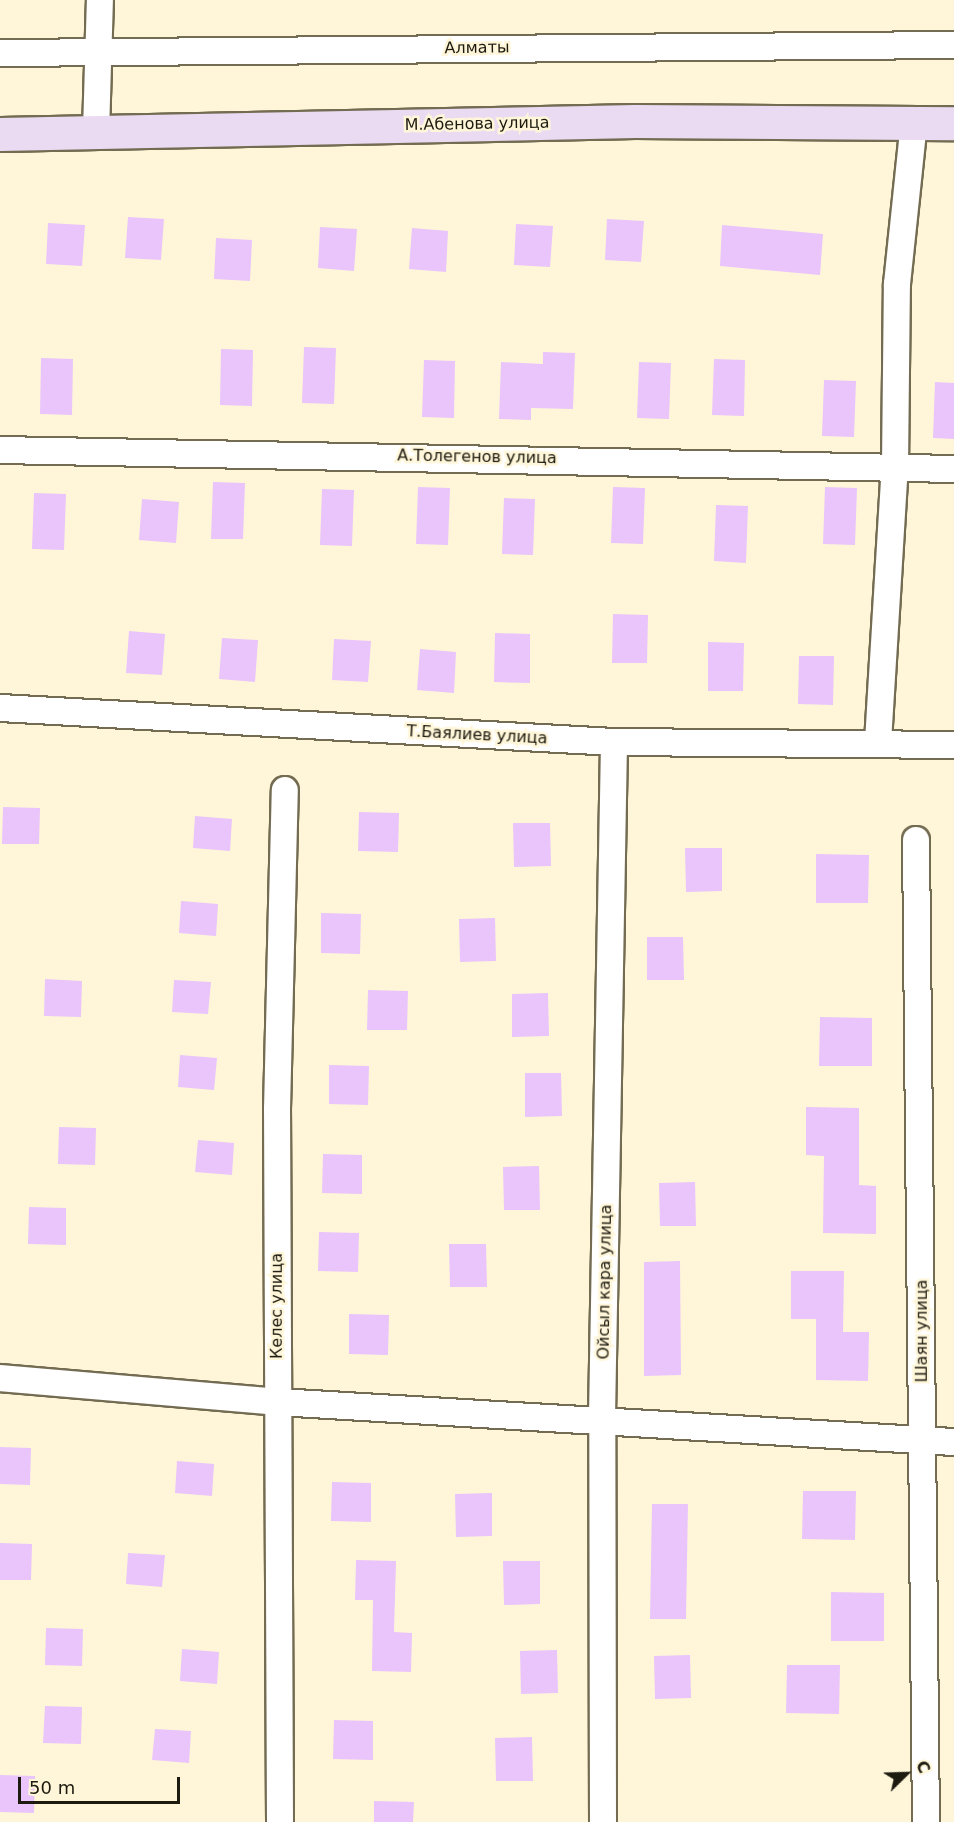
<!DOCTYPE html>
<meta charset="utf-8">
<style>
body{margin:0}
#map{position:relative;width:954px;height:1822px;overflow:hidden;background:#fff6d9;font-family:"DejaVu Sans",sans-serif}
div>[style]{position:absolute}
.building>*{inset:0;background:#e9c5fb}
.roads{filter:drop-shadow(2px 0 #746c52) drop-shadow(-2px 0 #746c52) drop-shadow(0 2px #746c52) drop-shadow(0 -2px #746c52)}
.minor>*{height:26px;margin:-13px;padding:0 13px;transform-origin:13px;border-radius:13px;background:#fff}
.secondary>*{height:33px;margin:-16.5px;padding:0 16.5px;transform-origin:16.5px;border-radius:16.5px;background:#ebdbf2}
span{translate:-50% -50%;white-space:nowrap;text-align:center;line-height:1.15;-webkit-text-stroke:5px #fff6d9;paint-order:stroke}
.street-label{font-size:16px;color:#1d1a0f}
.north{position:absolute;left:876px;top:1744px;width:60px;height:60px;-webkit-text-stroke:4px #fff6d9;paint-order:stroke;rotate:67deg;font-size:16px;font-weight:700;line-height:24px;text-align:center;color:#1d1a0f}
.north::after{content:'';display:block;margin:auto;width:21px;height:27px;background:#1d1a0f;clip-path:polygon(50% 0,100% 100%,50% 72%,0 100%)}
.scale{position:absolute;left:18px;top:1777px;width:162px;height:27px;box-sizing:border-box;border:3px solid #1d1a0f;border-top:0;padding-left:8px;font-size:18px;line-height:21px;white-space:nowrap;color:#1d1a0f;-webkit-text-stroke:4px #fff6d9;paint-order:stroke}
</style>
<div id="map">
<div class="building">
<i style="clip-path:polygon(128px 217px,164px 219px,161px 260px,125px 258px)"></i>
<i style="clip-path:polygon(607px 219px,644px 221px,641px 262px,605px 260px)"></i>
<i style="clip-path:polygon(48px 223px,85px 225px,82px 266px,46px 264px)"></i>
<i style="clip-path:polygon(516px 224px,553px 226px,550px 267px,514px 265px)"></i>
<i style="clip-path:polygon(722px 225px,823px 234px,820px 275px,720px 266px)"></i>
<i style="clip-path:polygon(320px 227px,357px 229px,354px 271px,318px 268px)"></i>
<i style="clip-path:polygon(412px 228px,448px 231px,446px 272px,409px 269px)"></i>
<i style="clip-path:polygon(216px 238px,252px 240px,250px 281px,214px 279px)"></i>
<i style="clip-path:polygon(304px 347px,336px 348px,334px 404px,302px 403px)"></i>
<i style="clip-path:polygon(221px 349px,253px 350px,252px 406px,220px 405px)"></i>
<i style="clip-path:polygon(543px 352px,575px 353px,573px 409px,531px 408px,531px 420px,499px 419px,501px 362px,543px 364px)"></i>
<i style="clip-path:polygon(41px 358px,73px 359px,72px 415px,40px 414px)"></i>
<i style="clip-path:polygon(714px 359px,745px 360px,744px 416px,712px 415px)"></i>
<i style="clip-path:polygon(424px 360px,455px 361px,454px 418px,422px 417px)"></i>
<i style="clip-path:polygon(639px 362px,671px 363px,669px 419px,637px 418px)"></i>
<i style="clip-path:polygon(824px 380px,856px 381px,854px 437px,822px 436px)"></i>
<i style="clip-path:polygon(935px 382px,954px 383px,954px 439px,933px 438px)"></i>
<i style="clip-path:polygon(213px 482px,245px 483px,243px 539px,211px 539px)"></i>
<i style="clip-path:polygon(418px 487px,450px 488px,448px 545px,416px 544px)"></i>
<i style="clip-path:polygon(613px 487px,645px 488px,643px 544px,611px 543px)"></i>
<i style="clip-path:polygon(825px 487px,857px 488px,855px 545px,823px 544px)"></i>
<i style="clip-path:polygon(322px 489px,354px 490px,352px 546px,320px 545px)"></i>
<i style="clip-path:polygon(34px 493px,66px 494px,64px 550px,32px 549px)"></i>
<i style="clip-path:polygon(504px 498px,535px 499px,533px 555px,502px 554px)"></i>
<i style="clip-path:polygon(142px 499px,179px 502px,176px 543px,139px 540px)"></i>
<i style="clip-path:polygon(716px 505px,748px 506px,746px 563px,714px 561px)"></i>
<i style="clip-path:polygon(613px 614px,648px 615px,647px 663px,612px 663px)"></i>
<i style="clip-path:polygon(129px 631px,165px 634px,162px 675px,126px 673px)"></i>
<i style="clip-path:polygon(495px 633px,530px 634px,530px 683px,494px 682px)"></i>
<i style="clip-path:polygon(222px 638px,258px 640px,255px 682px,219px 679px)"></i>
<i style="clip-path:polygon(334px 639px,371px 641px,368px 682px,332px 680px)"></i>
<i style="clip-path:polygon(708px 642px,744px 643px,743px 691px,708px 691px)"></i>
<i style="clip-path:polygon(420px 649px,456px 652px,454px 693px,417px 690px)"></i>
<i style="clip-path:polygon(799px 656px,834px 656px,833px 705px,798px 704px)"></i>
<i style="clip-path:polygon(3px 807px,40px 808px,39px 844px,2px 844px)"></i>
<i style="clip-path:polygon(359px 812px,399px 813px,398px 852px,358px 851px)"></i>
<i style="clip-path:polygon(195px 816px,232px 819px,230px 851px,193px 848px)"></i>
<i style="clip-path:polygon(513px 823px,550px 823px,551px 866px,514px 867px)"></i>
<i style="clip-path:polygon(685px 848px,722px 848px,722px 891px,686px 892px)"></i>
<i style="clip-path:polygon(816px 854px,869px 855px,868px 903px,816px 903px)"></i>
<i style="clip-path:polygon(181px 901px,218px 904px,216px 936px,179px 933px)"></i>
<i style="clip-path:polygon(321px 913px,361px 914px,360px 954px,321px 953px)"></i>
<i style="clip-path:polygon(495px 918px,496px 961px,460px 962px,459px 919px)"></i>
<i style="clip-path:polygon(647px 937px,683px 937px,684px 980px,647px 980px)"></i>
<i style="clip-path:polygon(45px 979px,82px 981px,81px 1017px,44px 1016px)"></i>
<i style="clip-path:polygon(174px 980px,211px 982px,208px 1014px,172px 1012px)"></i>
<i style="clip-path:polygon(368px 990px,408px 991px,407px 1030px,367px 1030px)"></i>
<i style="clip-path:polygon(548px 993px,549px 1036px,512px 1037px,512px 994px)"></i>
<i style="clip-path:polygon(820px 1017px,872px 1018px,872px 1066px,819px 1066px)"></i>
<i style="clip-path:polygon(180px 1055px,217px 1058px,214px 1090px,178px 1087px)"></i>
<i style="clip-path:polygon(329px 1065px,369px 1066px,368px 1105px,329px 1104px)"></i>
<i style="clip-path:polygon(525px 1073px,561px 1073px,562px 1116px,525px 1117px)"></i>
<i style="clip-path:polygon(806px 1107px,859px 1108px,859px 1185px,876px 1186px,876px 1234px,823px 1233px,824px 1156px,806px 1155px)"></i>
<i style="clip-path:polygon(59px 1127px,96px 1128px,95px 1165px,58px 1164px)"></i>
<i style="clip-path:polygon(198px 1140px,234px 1143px,232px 1175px,195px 1172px)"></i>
<i style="clip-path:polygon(323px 1154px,362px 1155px,362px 1194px,322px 1193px)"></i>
<i style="clip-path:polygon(539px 1166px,540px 1210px,504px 1210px,503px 1167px)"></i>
<i style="clip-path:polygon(695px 1182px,696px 1226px,660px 1226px,659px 1183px)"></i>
<i style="clip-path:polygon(29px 1207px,66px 1208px,66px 1245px,28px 1244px)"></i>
<i style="clip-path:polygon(319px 1232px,359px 1233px,358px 1272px,318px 1271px)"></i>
<i style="clip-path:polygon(449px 1244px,486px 1244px,487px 1287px,450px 1287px)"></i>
<i style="clip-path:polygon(680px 1261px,681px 1375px,644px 1376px,644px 1262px)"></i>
<i style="clip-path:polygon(791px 1271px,844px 1271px,843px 1332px,869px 1332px,868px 1381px,816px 1380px,816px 1319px,791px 1319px)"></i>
<i style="clip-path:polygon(349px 1314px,389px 1315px,388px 1355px,349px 1354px)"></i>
<i style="clip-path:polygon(0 1447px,31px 1448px,30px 1485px,0 1484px)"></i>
<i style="clip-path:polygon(177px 1461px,214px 1464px,212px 1496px,175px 1493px)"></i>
<i style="clip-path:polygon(332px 1482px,371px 1483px,371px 1522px,331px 1521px)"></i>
<i style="clip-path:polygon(803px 1491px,856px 1491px,855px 1540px,802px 1539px)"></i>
<i style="clip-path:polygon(492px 1493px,492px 1536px,456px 1537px,455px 1494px)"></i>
<i style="clip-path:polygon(652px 1504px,688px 1504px,686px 1619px,650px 1619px)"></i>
<i style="clip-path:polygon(0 1543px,32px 1544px,31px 1580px,0 1580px)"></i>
<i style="clip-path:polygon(128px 1553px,165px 1555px,162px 1587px,126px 1584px)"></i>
<i style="clip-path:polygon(356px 1560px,396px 1561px,394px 1632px,412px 1633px,411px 1672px,372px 1671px,373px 1600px,355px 1600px)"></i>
<i style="clip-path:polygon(503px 1561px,540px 1561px,540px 1604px,504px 1605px)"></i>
<i style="clip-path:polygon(831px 1592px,884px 1593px,884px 1641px,831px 1641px)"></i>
<i style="clip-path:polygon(46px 1628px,83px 1629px,82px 1666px,45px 1665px)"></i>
<i style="clip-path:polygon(182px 1649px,219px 1652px,217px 1684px,180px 1681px)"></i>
<i style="clip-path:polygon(557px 1650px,558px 1693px,521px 1694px,520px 1651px)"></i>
<i style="clip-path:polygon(690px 1655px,691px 1698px,655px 1699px,654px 1656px)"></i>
<i style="clip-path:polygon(787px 1665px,840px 1665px,839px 1714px,786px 1713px)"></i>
<i style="clip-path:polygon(45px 1706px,82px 1707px,81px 1744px,43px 1743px)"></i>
<i style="clip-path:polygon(334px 1720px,373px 1721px,373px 1760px,333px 1759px)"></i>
<i style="clip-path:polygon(155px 1729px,191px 1731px,189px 1763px,152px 1760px)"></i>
<i style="clip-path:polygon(532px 1737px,533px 1781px,496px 1781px,495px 1738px)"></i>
<i style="clip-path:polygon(0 1775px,35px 1776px,34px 1813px,0 1812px)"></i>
<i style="clip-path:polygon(374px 1801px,414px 1802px,413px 1822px,374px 1822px)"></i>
</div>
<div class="roads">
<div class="minor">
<i style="left:0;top:53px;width:954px;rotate:-0.48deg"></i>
<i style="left:96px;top:132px;width:132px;rotate:-88.3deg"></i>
<i style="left:0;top:450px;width:954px;rotate:1.14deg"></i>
<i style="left:0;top:708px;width:615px;rotate:3.17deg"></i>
<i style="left:614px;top:742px;width:340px;rotate:0.5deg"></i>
<i style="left:878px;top:742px;width:276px;rotate:-86.5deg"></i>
<i style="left:895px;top:467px;width:183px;rotate:-89.4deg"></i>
<i style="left:897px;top:284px;width:164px;rotate:-84deg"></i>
<i style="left:916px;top:840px;width:982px;rotate:89.42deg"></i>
<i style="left:0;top:1378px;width:279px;rotate:4.9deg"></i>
<i style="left:278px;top:1402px;width:677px;rotate:3.39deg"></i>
<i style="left:280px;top:1822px;width:713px;rotate:-90.24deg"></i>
<i style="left:277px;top:1109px;width:319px;rotate:-88.6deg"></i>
<i style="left:603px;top:1822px;width:405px;rotate:-90.1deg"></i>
<i style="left:602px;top:1417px;width:675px;rotate:-88.98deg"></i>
</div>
<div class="secondary">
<i style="left:0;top:134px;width:635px;rotate:-1.17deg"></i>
<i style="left:635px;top:121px;width:319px;rotate:0.4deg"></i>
</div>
</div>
<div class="street-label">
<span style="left:477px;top:48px;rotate:-1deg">Алматы</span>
<span style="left:477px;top:124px;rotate:-1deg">М.Абенова улица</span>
<span style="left:477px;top:457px;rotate:1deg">А.Толегенов улица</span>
<span style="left:477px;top:735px;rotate:3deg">Т.Баялиев улица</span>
<span style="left:605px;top:1282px;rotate:-89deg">Ойсыл кара улица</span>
<span style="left:277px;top:1306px;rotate:-90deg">Келес улица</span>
<span style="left:922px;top:1331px;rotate:-90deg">Шаян улица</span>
</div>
<div class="north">С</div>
<div class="scale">50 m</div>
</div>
